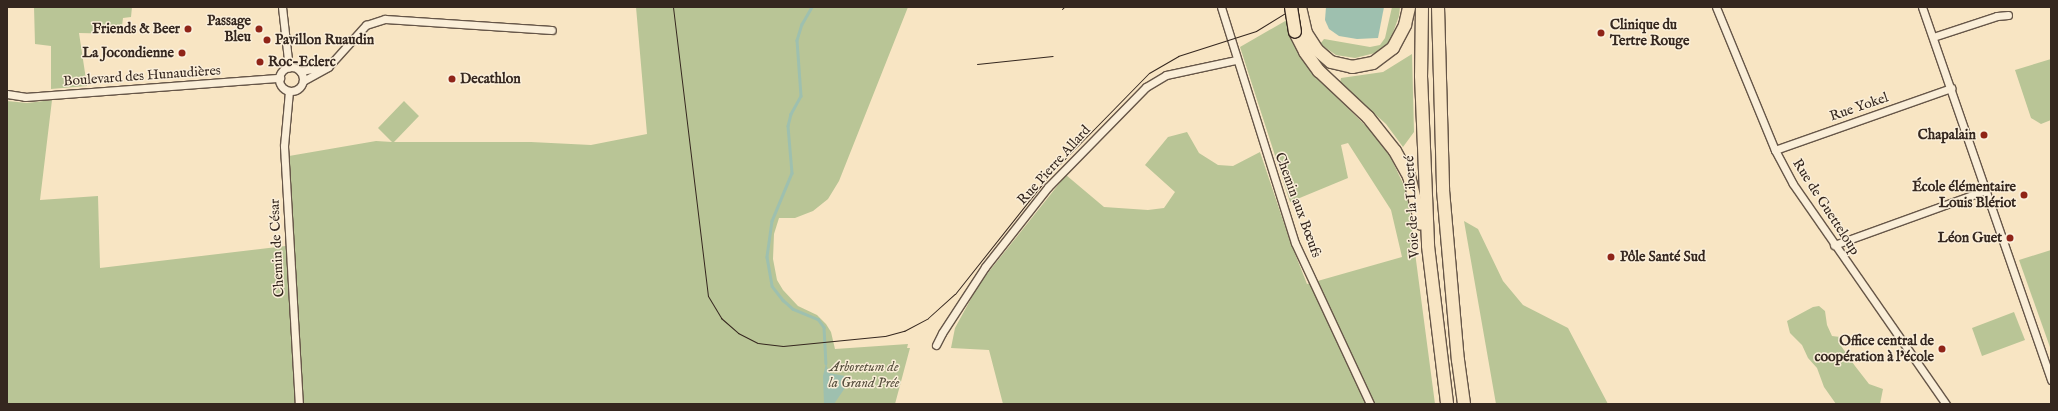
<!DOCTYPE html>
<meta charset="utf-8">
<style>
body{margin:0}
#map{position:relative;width:2058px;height:411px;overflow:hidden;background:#f8e5c3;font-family:"IM FELL English",serif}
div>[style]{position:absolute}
.green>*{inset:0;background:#b9c596}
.water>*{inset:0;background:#9ec0af}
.stream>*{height:2.5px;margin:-1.25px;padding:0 1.25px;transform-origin:1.25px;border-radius:1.25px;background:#9ec0af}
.roads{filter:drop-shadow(1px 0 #665648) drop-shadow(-1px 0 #665648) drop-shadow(0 1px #665648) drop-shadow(0 -1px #665648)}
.minor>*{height:7px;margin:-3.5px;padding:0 3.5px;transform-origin:3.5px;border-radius:3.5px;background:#faeed8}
.minor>.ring{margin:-3.5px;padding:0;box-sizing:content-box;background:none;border:7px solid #faeed8;border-radius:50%}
.trunk>*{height:12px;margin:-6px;padding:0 6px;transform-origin:6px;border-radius:6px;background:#f8e5c3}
.tram>*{height:1px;margin:-0.5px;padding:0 0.5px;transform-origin:0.5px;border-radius:0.5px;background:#35271f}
.bridges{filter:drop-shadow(1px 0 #35271f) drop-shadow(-1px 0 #35271f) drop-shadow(0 1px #35271f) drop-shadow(0 -1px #35271f)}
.trunk-bridge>*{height:12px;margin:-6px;padding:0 6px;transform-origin:6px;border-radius:6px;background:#f8e5c3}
.dots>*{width:11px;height:11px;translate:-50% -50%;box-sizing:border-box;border:2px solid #faeed8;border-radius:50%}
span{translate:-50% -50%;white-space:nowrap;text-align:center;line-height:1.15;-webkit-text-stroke:3px #faeed8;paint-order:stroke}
.poi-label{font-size:14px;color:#35271f;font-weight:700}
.right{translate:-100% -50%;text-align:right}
.left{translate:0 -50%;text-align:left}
.street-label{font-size:14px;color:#35271f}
.park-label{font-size:14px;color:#564e3d;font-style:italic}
.frame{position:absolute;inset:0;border:8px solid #35271f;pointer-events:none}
</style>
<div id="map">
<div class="green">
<i style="clip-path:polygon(34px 7px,132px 7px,131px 17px,123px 18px,121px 34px,79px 33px,87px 86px,51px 89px,51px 46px,35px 44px)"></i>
<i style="clip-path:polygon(636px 7px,908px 7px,839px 181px,828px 199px,813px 211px,795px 218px,779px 218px,774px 234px,773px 259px,777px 280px,783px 290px,798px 306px,817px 315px,826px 324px,831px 332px,835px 349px,908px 344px,907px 348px,910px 348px,895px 404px,7px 404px,7px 101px,27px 103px,52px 100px,40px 200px,98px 196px,100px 268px,294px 245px,289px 156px,376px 141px,392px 142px,378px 128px,404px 101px,419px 116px,394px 142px,531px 142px,591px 145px,647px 134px)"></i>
<i style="clip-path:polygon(1392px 7px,1400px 7px,1399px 16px,1389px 44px,1383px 51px,1355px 58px,1336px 55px,1320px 44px,1324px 39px,1370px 47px,1380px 45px,1385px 38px)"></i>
<i style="clip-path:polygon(1287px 20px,1293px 43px,1301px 56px,1319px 80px,1375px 135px,1391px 158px,1407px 192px,1435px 404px,1003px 404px,989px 350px,951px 348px,955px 328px,979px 284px,1066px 175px,1104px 207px,1148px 210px,1164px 208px,1175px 192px,1145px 165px,1168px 137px,1187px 132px,1199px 153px,1218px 165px,1233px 166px,1260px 152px,1290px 241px,1307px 284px,1402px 257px,1391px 210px,1348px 143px,1341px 145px,1348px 178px,1290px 202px,1240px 47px)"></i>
<i style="clip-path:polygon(1412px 54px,1414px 132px,1403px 147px,1386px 124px,1340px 83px,1341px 78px,1383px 72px)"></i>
<i style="clip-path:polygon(2051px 59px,2051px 120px,2041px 124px,2031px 118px,2015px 70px)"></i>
<i style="clip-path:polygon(1464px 221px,1478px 229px,1503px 281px,1523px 305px,1568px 328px,1608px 404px,1496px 404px)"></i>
<i style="clip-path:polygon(2051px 250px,2051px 350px,2019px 260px)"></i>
<i style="clip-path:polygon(1819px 306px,1825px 311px,1827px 325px,1832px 336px,1840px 337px,1839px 343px,1855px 366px,1869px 384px,1883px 389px,1880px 404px,1836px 404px,1824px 387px,1817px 368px,1808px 358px,1802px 345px,1790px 333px,1787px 321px,1813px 307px)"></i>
<i style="clip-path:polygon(2014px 312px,2025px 340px,1982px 356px,1972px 328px)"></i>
</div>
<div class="water">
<i style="clip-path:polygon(1326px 7px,1384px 7px,1378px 38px,1357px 39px,1339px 36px,1329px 29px,1325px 20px)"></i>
<i style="clip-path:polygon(826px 363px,829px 373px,845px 376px,849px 382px,834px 404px,824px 404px,823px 376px)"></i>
</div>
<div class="stream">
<i style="left:812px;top:7px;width:20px;rotate:120deg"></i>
<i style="left:802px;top:24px;width:17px;rotate:107deg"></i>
<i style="left:797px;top:40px;width:56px;rotate:85.9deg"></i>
<i style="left:801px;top:96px;width:21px;rotate:119deg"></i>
<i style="left:791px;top:114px;width:12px;rotate:104deg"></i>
<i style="left:788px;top:126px;width:47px;rotate:85.1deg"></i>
<i style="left:792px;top:173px;width:52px;rotate:112.6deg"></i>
<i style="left:772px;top:221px;width:36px;rotate:98deg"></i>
<i style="left:767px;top:257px;width:29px;rotate:80deg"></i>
<i style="left:772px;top:286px;width:18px;rotate:52deg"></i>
<i style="left:783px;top:300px;width:13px;rotate:42deg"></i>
<i style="left:793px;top:309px;width:27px;rotate:22deg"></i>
<i style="left:818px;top:319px;width:10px;rotate:53deg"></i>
<i style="left:824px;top:327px;width:36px;rotate:87deg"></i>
</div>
<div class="roads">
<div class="minor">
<i style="left:282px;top:7px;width:61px;rotate:83.5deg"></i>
<i style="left:1221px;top:7px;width:247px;rotate:72.6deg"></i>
<i style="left:1295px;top:243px;width:178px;rotate:65deg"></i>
<i style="left:1716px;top:7px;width:155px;rotate:67.6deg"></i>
<i style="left:1775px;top:150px;width:38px;rotate:62deg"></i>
<i style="left:1793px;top:184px;width:268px;rotate:55.2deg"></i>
<i style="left:1922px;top:7px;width:395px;rotate:70.9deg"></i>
<i style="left:1933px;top:37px;width:67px;rotate:-18.2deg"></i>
<i style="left:1997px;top:16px;width:11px;rotate:-5deg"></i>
<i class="ring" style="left:279px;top:67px;width:17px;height:17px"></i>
<i style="left:300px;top:71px;width:25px;rotate:-9deg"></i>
<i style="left:303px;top:81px;width:29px;rotate:-29deg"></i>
<i style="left:328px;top:67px;width:57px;rotate:-47.9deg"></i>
<i style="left:366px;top:25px;width:20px;rotate:-18deg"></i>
<i style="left:385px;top:19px;width:167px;rotate:3.8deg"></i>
<i style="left:289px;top:91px;width:55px;rotate:95.2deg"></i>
<i style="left:284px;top:146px;width:258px;rotate:86.7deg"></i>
<i style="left:7px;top:94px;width:18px;rotate:9deg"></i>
<i style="left:25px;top:97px;width:256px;rotate:-4.3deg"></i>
<i style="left:1775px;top:150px;width:187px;rotate:-19.4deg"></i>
<i style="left:1834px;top:245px;width:162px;rotate:-19.9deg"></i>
<i style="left:936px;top:345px;width:13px;rotate:-63deg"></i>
<i style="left:942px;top:333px;width:79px;rotate:-56.9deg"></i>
<i style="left:985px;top:267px;width:102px;rotate:-51.8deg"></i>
<i style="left:1048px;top:187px;width:140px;rotate:-45.6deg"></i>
<i style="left:1146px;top:87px;width:23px;rotate:-31deg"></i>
<i style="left:1166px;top:75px;width:72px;rotate:-12.1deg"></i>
</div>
<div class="trunk">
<i style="left:1300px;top:7px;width:27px;rotate:77deg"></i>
<i style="left:1306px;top:33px;width:20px;rotate:57deg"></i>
<i style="left:1317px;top:50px;width:18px;rotate:41deg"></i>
<i style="left:1331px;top:62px;width:22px;rotate:13deg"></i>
<i style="left:1352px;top:67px;width:21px;rotate:-11deg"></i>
<i style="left:1373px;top:63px;width:25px;rotate:-37deg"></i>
<i style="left:1393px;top:48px;width:26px;rotate:-62deg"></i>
<i style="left:1405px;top:25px;width:18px;rotate:-77deg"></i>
<i style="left:1422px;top:7px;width:69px;rotate:90.8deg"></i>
<i style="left:1421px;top:76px;width:170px;rotate:87.6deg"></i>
<i style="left:1428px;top:246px;width:159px;rotate:83.1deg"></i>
<i style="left:1438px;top:7px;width:183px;rotate:88.4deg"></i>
<i style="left:1443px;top:190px;width:171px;rotate:85deg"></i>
<i style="left:1458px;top:360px;width:44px;rotate:82.2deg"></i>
<i style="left:1295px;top:32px;width:22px;rotate:63deg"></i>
<i style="left:1305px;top:52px;width:24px;rotate:54deg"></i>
<i style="left:1319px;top:71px;width:67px;rotate:43.2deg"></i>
<i style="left:1368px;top:117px;width:43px;rotate:51.5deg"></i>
<i style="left:1395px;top:151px;width:29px;rotate:61deg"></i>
<i style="left:1409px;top:176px;width:49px;rotate:76deg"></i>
</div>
</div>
<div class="tram">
<i style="left:673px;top:7px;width:291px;rotate:83.1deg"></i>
<i style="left:708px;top:296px;width:26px;rotate:59deg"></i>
<i style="left:721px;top:318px;width:23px;rotate:41deg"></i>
<i style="left:738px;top:333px;width:22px;rotate:27deg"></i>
<i style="left:758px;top:343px;width:25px;rotate:7deg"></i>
<i style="left:783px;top:346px;width:102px;rotate:-5.6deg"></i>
<i style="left:885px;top:336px;width:20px;rotate:-15deg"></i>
<i style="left:904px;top:331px;width:27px;rotate:-28deg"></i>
<i style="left:928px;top:318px;width:36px;rotate:-42deg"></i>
<i style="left:955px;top:294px;width:153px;rotate:-51.6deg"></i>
<i style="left:1050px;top:174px;width:141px;rotate:-45.6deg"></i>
<i style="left:1149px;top:73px;width:34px;rotate:-30deg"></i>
<i style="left:1178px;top:56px;width:82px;rotate:-17.8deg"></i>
<i style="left:1256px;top:31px;width:46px;rotate:-31.6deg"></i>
<i style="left:1062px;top:9px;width:3px;rotate:-45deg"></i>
<i style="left:977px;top:64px;width:76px;rotate:-6deg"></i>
</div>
<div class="bridges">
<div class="trunk-bridge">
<i style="left:1291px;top:7px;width:25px;rotate:81deg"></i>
</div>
</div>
<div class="dots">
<i style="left:188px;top:29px;background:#8f2418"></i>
<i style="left:259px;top:29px;background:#8f2418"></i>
<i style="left:1601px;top:33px;background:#8f2418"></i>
<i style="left:267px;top:40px;background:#8f2418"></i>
<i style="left:182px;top:53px;background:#8f2418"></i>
<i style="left:260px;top:62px;background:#8f2418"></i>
<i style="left:452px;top:79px;background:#8f2418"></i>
<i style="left:1984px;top:135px;background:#8f2418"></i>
<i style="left:2024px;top:195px;background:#8f2418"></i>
<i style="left:2010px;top:238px;background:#8f2418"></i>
<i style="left:1611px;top:257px;background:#8f2418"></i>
<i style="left:1942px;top:349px;background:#8f2418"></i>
</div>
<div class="poi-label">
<span class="right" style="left:251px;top:29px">Passage<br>Bleu</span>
<span class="left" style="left:1610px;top:33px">Clinique du<br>Tertre Rouge</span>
<span class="right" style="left:180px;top:29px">Friends &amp; Beer</span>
<span class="left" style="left:275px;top:40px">Pavillon Ruaudin</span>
<span class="right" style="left:174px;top:53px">La Jocondienne</span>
<span class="left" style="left:268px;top:62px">Roc-Eclerc</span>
<span class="left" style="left:460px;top:79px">Decathlon</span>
<span class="right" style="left:1976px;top:135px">Chapalain</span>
<span class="right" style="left:2016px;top:195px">École élémentaire<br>Louis Blériot</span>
<span class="right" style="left:2002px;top:238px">Léon Guet</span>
<span class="left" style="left:1620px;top:257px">Pôle Santé Sud</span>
<span class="right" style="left:1934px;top:349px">Office central de<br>coopération à l'école</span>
</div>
<div class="street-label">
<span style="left:142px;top:76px;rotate:-4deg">Boulevard des Hunaudières</span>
<span style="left:1859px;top:107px;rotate:-19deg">Rue Yokel</span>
<span style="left:1054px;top:165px;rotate:-48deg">Rue Pierre Allard</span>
<span style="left:1298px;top:205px;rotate:70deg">Chemin aux Bœufs</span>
<span style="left:1412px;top:207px;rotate:-93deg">Voie de la Liberté</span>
<span style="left:1826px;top:207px;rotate:57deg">Rue de Guetteloup</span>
<span style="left:277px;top:248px;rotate:-93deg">Chemin de César</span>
</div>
<div class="park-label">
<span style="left:864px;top:375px">Arboretum de<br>la Grand Prée</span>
</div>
<div class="frame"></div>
</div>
